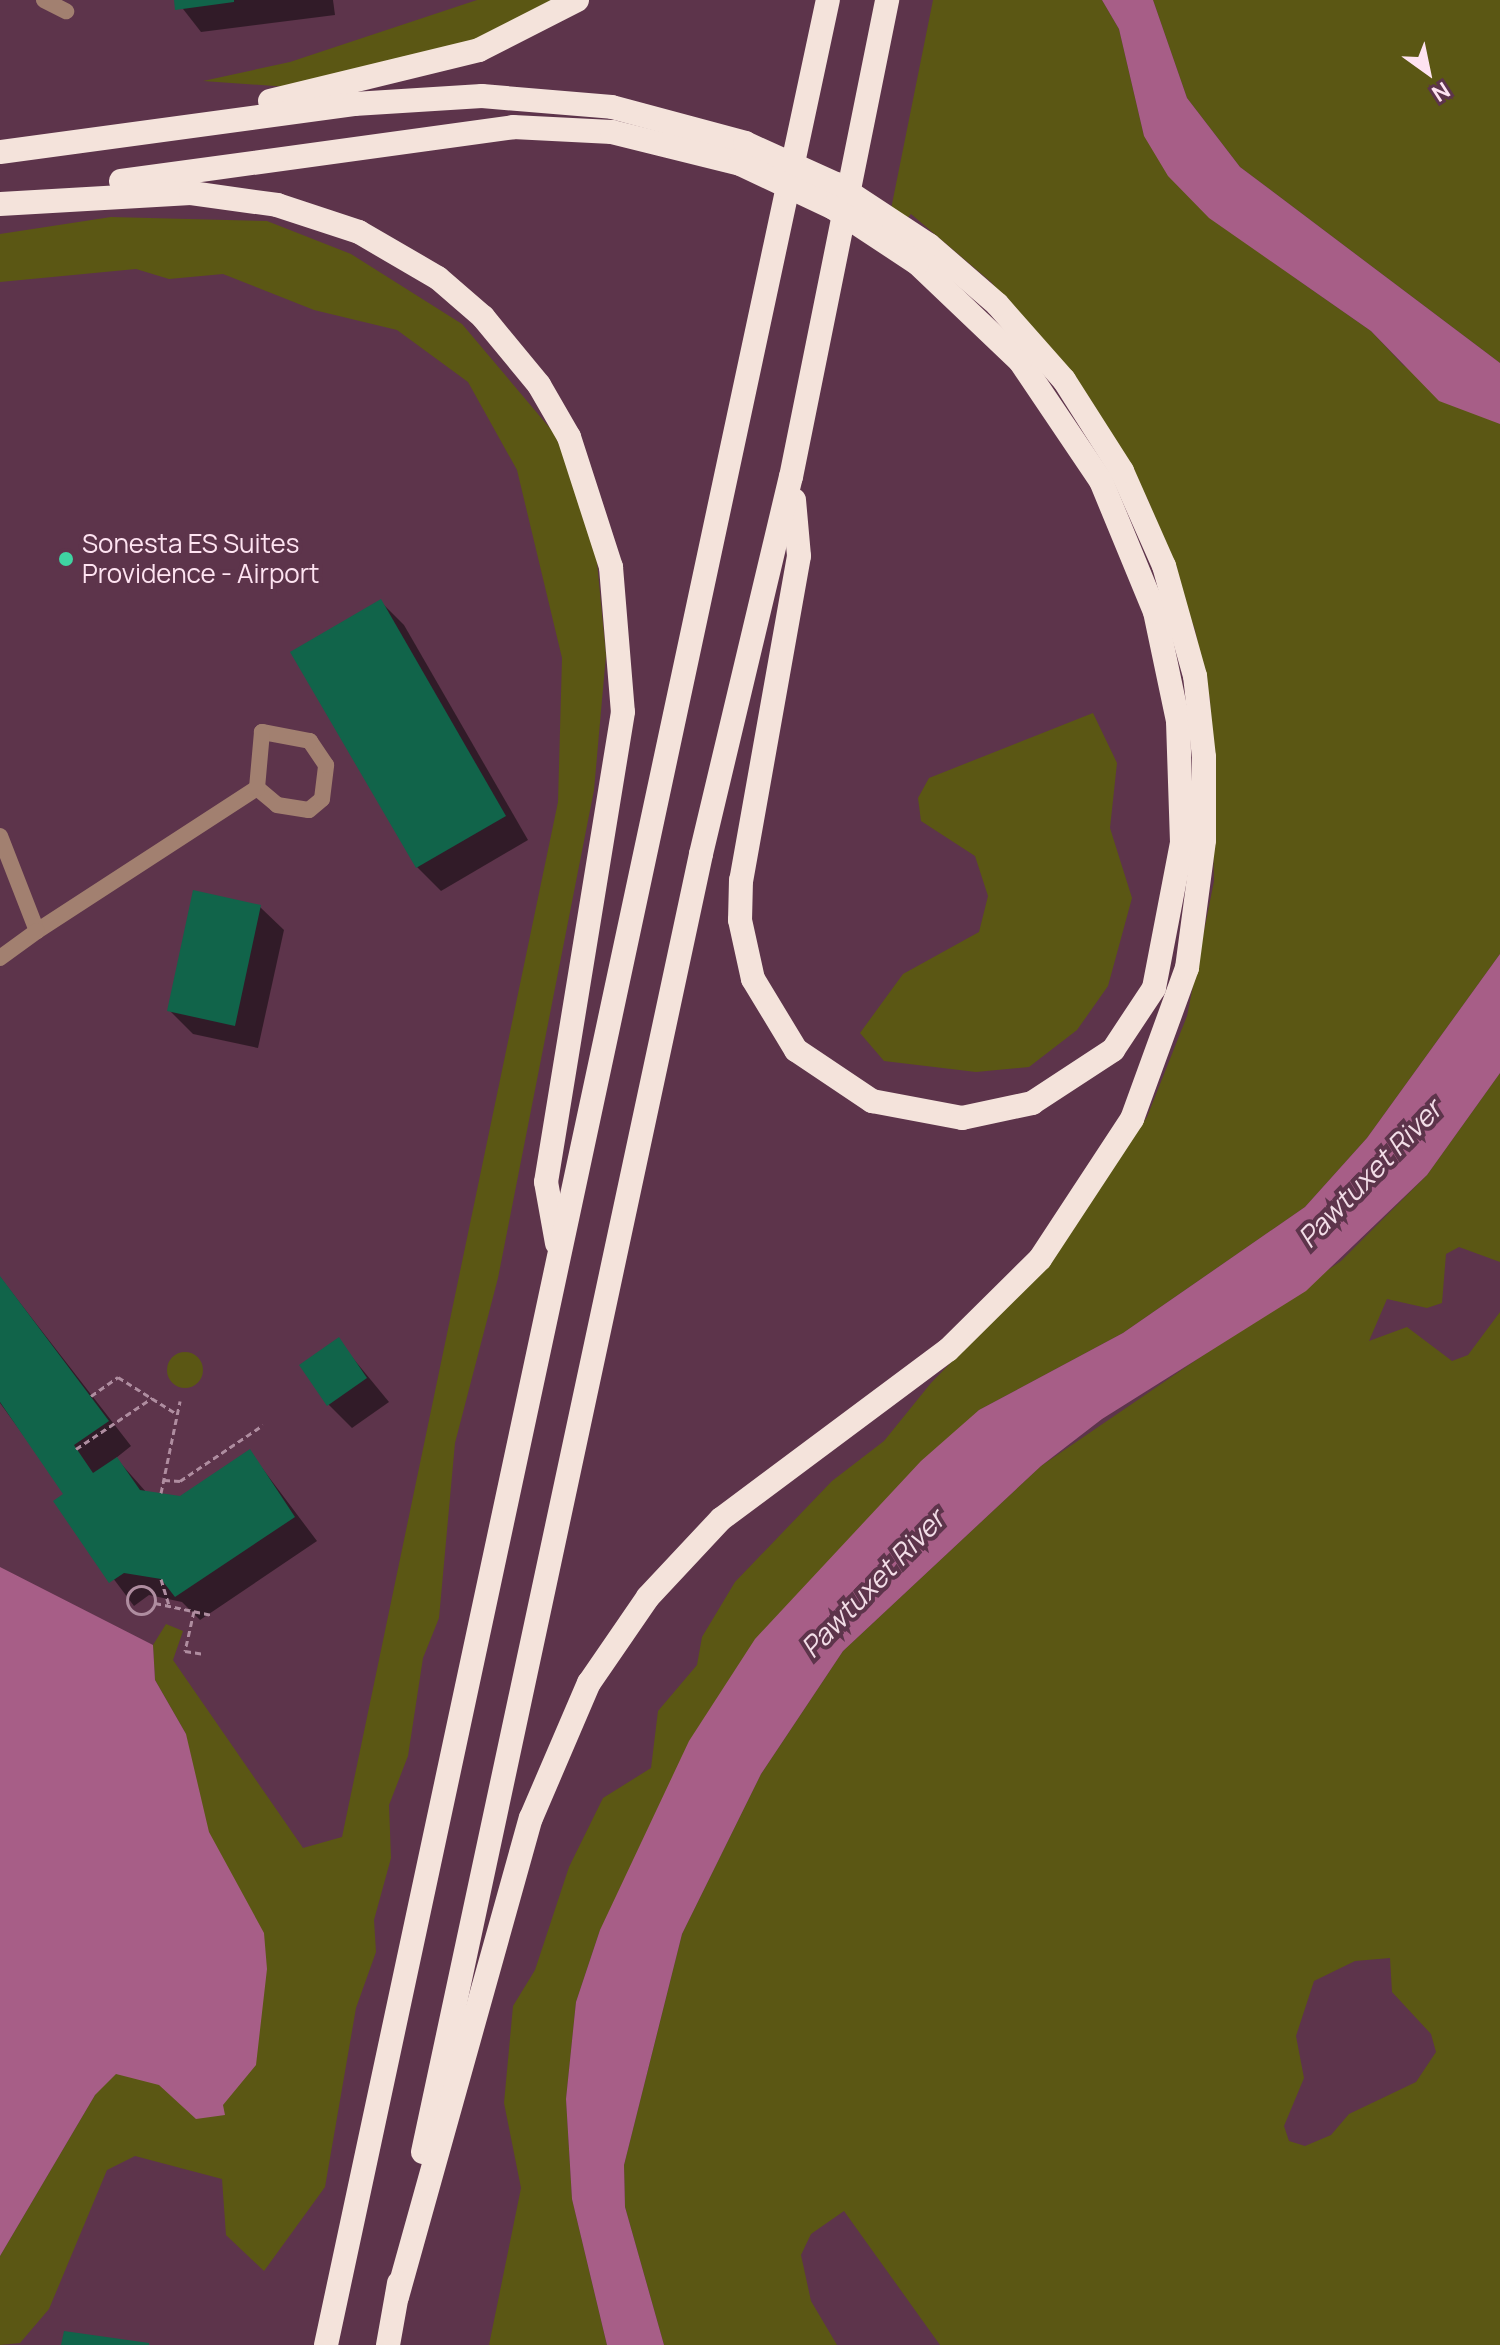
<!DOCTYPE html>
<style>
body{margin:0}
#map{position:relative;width:1500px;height:2345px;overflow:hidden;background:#5d344b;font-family:Manrope,sans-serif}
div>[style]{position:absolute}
.green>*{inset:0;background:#5b5714}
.round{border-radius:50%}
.water>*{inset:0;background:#a75e87}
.shadow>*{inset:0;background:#0007}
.building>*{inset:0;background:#11644a}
.path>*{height:3px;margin-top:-1.5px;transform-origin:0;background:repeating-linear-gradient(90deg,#af8da0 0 6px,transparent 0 10px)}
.path>.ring{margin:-1.5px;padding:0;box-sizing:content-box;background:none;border:3px solid #af8da0;border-radius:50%}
.minor>*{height:16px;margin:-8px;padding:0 8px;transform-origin:8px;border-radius:8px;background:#a28070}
.tertiary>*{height:16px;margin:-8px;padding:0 8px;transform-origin:8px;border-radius:8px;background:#a28070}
.motorway>*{height:24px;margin:-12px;padding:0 12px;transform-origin:12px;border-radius:12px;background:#f4e3db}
.motorway-bridge>*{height:24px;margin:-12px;padding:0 12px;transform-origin:12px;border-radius:12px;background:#f4e3db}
.dots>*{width:22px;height:22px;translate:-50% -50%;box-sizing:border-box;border:4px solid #5d344b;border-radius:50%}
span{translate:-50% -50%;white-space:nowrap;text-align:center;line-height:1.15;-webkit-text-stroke:8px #5d344b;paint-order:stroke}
.poi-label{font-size:26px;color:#fee3f1}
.left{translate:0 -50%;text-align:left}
.water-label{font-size:28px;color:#f2dde7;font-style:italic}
.north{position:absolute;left:1388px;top:32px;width:80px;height:80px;-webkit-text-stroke:6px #5d344b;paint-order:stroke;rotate:147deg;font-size:22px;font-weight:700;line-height:32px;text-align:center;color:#fee3f1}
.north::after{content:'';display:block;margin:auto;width:28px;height:36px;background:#fee3f1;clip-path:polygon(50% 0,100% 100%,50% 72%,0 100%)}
</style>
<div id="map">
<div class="green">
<i style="clip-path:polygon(477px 0,563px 0,467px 49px,303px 88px,203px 81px,290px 62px)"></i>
<i style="clip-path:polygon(933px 0,1102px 0,1119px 29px,1144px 136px,1295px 278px,1371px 331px,1403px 365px,1500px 424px,1500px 954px,1367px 1138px,1305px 1207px,1123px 1333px,979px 1410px,600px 1930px,576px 2002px,566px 2099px,572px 2199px,607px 2345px,489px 2345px,521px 2188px,504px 2103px,513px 2006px,535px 1970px,569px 1867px,603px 1798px,651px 1768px,658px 1711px,697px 1665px,702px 1637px,735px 1582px,832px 1481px,884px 1441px,931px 1383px,1055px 1256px,1147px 1117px,1187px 1016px,1214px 881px,1210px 700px,1195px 630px,1148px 500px,1089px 397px,991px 282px,911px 214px,900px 226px,889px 219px)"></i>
<i style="clip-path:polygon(1153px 0,1500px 0,1500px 363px,1240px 167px,1187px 98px)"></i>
<i style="clip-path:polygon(111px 217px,267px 221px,351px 254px,462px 324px,554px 433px,577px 484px,595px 542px,606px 655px,594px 790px,498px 1278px,455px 1443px,439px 1618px,423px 1658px,408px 1756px,389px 1805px,391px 1858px,374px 1920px,376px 1952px,356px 2008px,325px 2187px,264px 2271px,226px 2235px,222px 2179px,135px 2156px,107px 2170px,49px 2309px,20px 2343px,0 2345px,0 2256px,95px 2095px,186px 1734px,155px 1680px,153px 1645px,166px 1624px,183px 1631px,173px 1660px,303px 1848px,342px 1837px,558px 802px,562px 658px,517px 470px,468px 382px,397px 330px,314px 310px,223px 274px,169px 279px,136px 269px,0 282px,0 234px)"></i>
<i style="clip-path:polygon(1093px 713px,1117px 763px,1110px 828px,1132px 898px,1108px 986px,1077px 1030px,1029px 1067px,976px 1072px,884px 1061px,860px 1033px,903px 974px,979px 932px,988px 896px,975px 856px,921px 821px,918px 798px,929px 778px)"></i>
<i style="clip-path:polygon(evenodd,1500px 1073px,1500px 1262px,1459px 1247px,1446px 1254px,1442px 1303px,1427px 1308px,1387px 1299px,1369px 1341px,1407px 1327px,1452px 1361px,1468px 1355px,1500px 1312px,1500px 2345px,940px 2345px,844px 2211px,811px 2234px,801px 2255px,811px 2301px,837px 2345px,664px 2345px,625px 2207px,624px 2165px,682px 1934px,761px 1774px,843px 1651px,1041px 1466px,1341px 1261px,1427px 1175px,1500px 1073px,1390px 1958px,1392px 1992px,1431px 2034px,1436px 2052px,1416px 2082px,1349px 2114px,1331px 2135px,1305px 2146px,1289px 2141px,1284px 2126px,1304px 2078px,1296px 2036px,1314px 1981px,1355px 1961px,1390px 1958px)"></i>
<i class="round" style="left:167px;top:1352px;width:36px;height:36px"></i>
</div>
<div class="water">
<i style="clip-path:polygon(1102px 0,1153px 0,1187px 98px,1240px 167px,1500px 363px,1500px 424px,1439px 401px,1371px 331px,1209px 218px,1168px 176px,1144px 136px,1119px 29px)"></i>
<i style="clip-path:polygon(1500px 954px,1500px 1073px,1427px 1175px,1306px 1291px,1102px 1419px,1041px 1466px,843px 1651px,761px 1774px,682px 1934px,624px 2165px,625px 2207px,664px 2345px,607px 2345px,572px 2199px,566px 2099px,576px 2002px,600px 1930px,689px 1741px,755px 1639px,921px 1461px,979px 1410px,1123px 1333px,1305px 1207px,1367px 1138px)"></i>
<i style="clip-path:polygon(0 1567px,153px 1645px,155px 1680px,186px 1734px,209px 1832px,264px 1933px,267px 1969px,256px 2065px,223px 2105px,225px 2115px,196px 2119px,159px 2085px,116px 2074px,95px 2095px,0 2256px)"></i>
</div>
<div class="shadow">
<i style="clip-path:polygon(176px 0,333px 0,335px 15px,201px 32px)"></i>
<i style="clip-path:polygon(381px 602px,404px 625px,528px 840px,441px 891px,417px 867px)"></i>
<i style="clip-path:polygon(260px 907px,284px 930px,258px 1048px,193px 1034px,169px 1010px)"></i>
<i style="clip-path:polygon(0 1277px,131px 1446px,116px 1458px,147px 1493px,180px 1498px,250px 1452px,317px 1541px,200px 1620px,182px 1602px,149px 1595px,134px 1606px,55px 1501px,66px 1494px,0 1403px)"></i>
<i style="clip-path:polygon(338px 1340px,389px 1402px,352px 1428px,328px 1404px)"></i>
</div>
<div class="building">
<i style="clip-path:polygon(174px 0,234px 0,234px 2px,175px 10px)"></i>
<i style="clip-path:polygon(381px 599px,506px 816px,416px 868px,290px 652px)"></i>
<i style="clip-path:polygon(193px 890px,261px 905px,235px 1026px,167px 1011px)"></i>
<i style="clip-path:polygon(0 1276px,109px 1421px,74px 1445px,93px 1473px,117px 1457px,140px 1490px,180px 1496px,250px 1449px,295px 1517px,175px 1597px,161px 1579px,124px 1573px,109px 1583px,53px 1501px,63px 1494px,0 1402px)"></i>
<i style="clip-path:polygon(339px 1337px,367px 1378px,327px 1406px,299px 1365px)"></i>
<i style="clip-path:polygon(64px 2331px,149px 2343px,149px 2345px,61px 2345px)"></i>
</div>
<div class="path">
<i style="left:91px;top:1396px;width:33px;rotate:-35deg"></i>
<i style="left:118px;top:1377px;width:70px;rotate:32.1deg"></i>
<i style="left:76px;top:1449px;width:92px;rotate:-33.9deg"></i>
<i style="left:164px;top:1480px;width:16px;rotate:4deg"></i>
<i style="left:180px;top:1481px;width:100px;rotate:-34deg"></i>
<i style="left:161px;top:1493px;width:94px;rotate:-78.3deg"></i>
<i style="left:161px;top:1579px;width:28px;rotate:73deg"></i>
<i class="ring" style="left:127px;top:1586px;width:25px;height:25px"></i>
<i style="left:155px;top:1603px;width:58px;rotate:11.9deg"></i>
<i style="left:194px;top:1611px;width:41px;rotate:102.7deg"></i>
<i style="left:185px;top:1651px;width:18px;rotate:9deg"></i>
</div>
<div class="minor">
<i style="left:44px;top:0;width:25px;rotate:27deg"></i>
<i style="left:37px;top:931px;width:262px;rotate:-33deg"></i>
<i style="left:257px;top:788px;width:26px;rotate:40deg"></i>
<i style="left:277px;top:805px;width:32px;rotate:9deg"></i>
<i style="left:309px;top:810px;width:17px;rotate:-40deg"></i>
<i style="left:322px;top:799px;width:34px;rotate:-83deg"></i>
<i style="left:326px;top:765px;width:29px;rotate:-124deg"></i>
<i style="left:310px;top:741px;width:49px;rotate:-169.4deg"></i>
<i style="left:262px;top:732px;width:56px;rotate:95.1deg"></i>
</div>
<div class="tertiary">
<i style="left:0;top:836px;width:102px;rotate:68.7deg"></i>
<i style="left:37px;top:931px;width:46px;rotate:143.9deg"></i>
</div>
<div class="motorway">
<i style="left:270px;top:101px;width:215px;rotate:-13.7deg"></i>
<i style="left:479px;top:50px;width:110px;rotate:-27deg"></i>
<i style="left:0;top:152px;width:357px;rotate:-7.7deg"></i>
<i style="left:354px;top:104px;width:128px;rotate:-3.6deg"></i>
<i style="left:482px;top:96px;width:130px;rotate:4.8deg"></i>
<i style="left:612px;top:107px;width:138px;rotate:15.1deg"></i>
<i style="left:121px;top:181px;width:396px;rotate:-7.8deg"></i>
<i style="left:513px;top:127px;width:99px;rotate:2.9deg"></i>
<i style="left:612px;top:132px;width:132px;rotate:14deg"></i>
<i style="left:0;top:204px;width:191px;rotate:-3.3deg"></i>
<i style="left:191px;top:193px;width:87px;rotate:7.9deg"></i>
<i style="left:277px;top:205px;width:86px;rotate:18.2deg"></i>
<i style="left:359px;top:232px;width:91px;rotate:30.2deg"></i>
<i style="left:438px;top:278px;width:60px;rotate:40.9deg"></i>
<i style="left:483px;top:317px;width:88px;rotate:50.5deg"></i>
<i style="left:539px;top:385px;width:60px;rotate:60deg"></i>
<i style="left:569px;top:437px;width:137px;rotate:72.1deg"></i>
<i style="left:611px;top:567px;width:145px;rotate:85.3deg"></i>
<i style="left:623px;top:712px;width:476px;rotate:99.3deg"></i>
<i style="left:546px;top:1182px;width:62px;rotate:79.8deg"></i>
<i style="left:794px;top:500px;width:56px;rotate:84.9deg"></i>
<i style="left:799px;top:556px;width:329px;rotate:100.1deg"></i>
<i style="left:741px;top:880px;width:40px;rotate:91.4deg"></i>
<i style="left:740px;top:920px;width:60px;rotate:77.6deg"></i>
<i style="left:753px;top:979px;width:83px;rotate:58.8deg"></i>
<i style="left:796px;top:1050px;width:92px;rotate:33.9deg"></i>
<i style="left:872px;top:1101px;width:92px;rotate:10.7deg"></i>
<i style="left:962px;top:1118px;width:72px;rotate:-12.1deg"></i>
<i style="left:1032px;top:1103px;width:97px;rotate:-33.2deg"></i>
<i style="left:1113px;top:1050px;width:74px;rotate:-56.5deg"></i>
<i style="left:1154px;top:988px;width:149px;rotate:-79.1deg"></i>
<i style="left:1182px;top:842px;width:121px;rotate:-91.9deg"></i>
<i style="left:1178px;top:721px;width:111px;rotate:-101.9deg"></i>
<i style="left:1155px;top:612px;width:142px;rotate:-112.4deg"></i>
<i style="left:1101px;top:481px;width:145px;rotate:-124deg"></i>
<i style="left:1020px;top:361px;width:142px;rotate:-136.4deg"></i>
<i style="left:423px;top:2152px;width:1327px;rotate:-77.91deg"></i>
<i style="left:701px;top:854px;width:388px;rotate:-76.6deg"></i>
<i style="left:791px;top:477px;width:487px;rotate:-78.6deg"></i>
<i style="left:397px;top:2297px;width:497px;rotate:-74.4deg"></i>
<i style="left:531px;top:1818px;width:147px;rotate:-66.8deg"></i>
<i style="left:589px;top:1683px;width:104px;rotate:-55.5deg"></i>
<i style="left:648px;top:1597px;width:107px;rotate:-46.9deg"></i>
<i style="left:721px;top:1519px;width:283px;rotate:-36.7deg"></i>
<i style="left:948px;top:1350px;width:129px;rotate:-44.7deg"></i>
<i style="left:1040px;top:1259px;width:168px;rotate:-56.7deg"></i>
<i style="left:1132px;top:1119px;width:161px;rotate:-70deg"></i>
<i style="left:1187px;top:968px;width:129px;rotate:-82.4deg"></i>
<i style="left:1204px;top:840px;width:83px;rotate:-90deg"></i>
<i style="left:1204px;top:757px;width:81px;rotate:-96.3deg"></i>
<i style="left:1195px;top:676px;width:114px;rotate:-105.7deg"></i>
<i style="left:1164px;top:566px;width:104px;rotate:-113.9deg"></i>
<i style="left:1122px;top:471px;width:108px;rotate:-122.5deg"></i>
<i style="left:1064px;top:380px;width:101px;rotate:-131.4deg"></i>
<i style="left:997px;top:304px;width:90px;rotate:-139.1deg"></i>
<i style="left:326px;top:2345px;width:2398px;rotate:-77.92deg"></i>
<i style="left:388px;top:2345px;width:63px;rotate:-79.9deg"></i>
</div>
<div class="motorway-bridge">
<i style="left:745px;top:143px;width:100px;rotate:24.3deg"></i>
<i style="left:836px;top:184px;width:111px;rotate:33.3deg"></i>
<i style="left:740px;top:164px;width:102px;rotate:25.1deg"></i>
<i style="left:832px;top:207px;width:102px;rotate:33.4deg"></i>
</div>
<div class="dots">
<i style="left:66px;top:559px;background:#3fd4a2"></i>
</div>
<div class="poi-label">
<span class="left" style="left:82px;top:559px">Sonesta ES Suites<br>Providence - Airport</span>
</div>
<div class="water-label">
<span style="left:1369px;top:1173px;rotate:-46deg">Pawtuxet River</span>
<span style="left:872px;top:1583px;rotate:-46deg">Pawtuxet River</span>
</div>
<div class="north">N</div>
</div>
